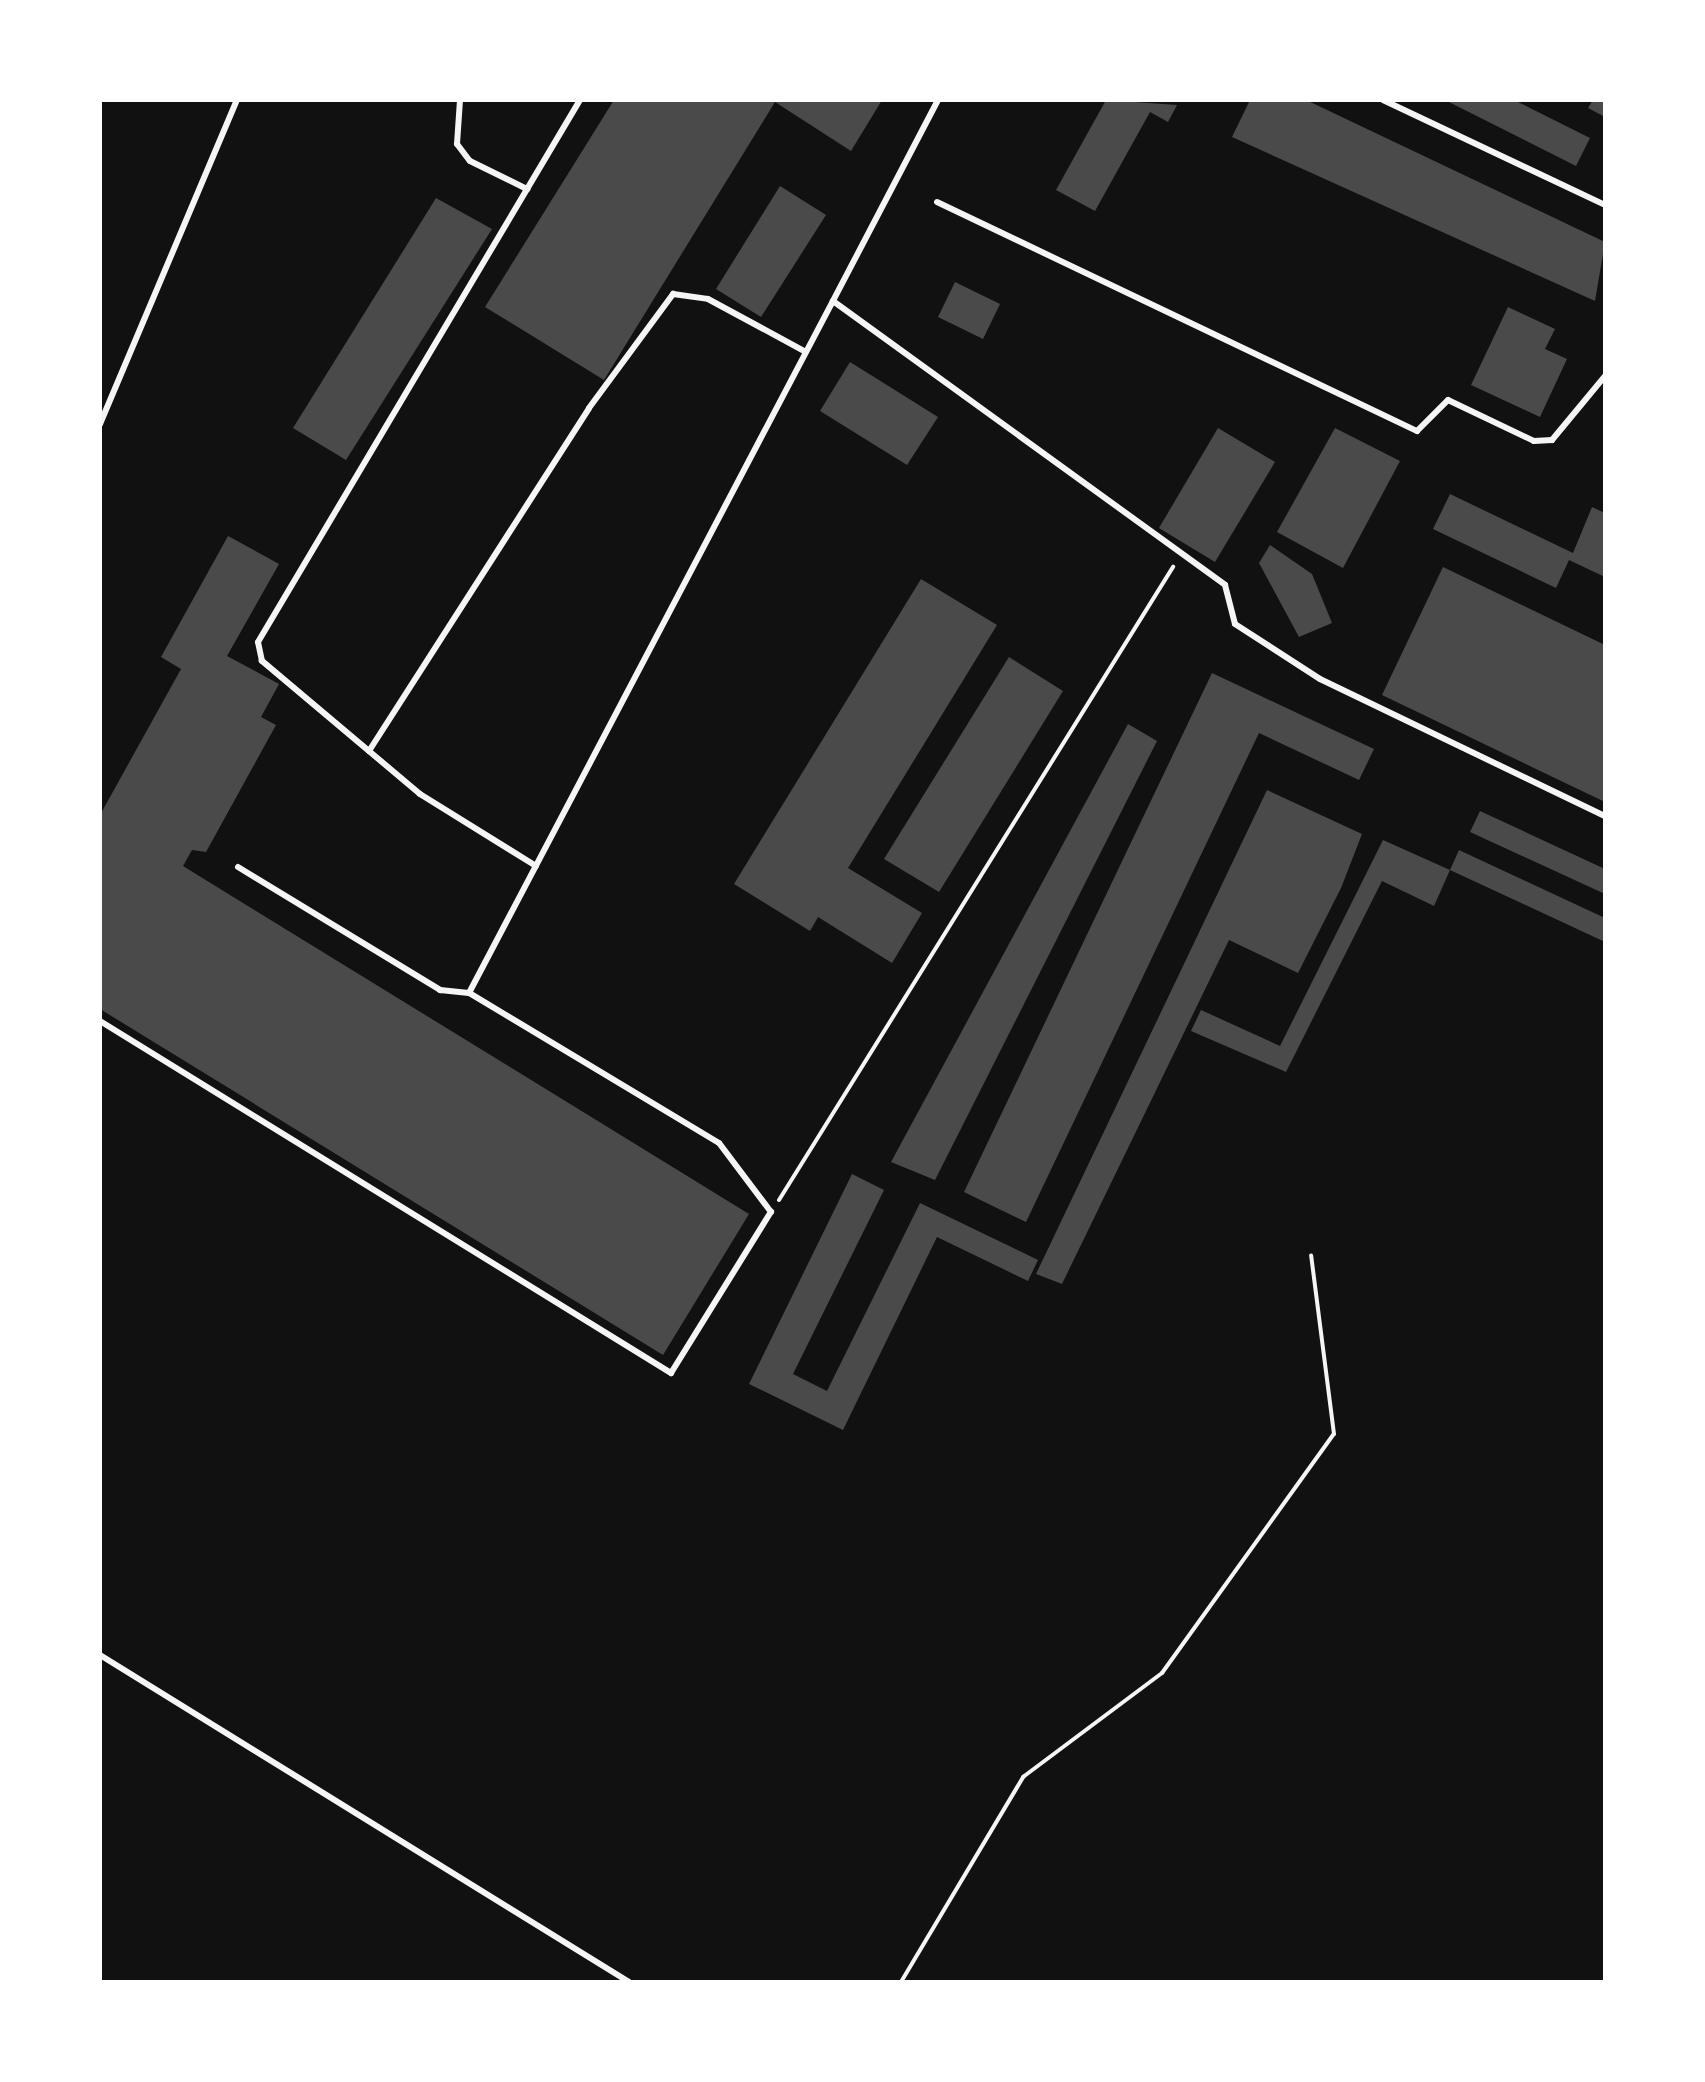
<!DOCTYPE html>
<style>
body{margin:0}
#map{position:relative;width:1705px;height:2082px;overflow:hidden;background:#111;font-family:"Work Sans",sans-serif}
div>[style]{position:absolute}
.building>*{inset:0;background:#4a4a4a}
.path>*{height:4px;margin:-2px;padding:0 2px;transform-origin:2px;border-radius:2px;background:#f5f5f5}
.service>*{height:6px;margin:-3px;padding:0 3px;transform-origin:3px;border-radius:3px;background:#f5f5f5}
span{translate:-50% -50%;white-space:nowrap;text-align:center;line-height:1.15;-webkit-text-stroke:8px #fff;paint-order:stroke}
.frame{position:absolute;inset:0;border:102px solid #fff;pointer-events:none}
</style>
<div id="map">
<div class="building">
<i style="clip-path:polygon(614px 100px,882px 100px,851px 151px,775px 102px,604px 380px,485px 307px)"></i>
<i style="clip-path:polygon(1106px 100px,1177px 105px,1168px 122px,1150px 112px,1095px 211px,1056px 190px)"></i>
<i style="clip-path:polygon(1250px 100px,1306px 100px,1605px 242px,1595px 301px,1232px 137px)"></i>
<i style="clip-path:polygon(1445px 100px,1514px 100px,1590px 138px,1576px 166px)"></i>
<i style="clip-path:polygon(1593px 100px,1605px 100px,1605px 117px,1588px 108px)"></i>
<i style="clip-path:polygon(780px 186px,826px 215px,761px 317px,716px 289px)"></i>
<i style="clip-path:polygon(436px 198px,492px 229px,346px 460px,293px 428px)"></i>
<i style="clip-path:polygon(955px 282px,1000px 304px,983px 339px,938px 317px)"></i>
<i style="clip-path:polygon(1508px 307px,1555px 329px,1545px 349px,1567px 359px,1540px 417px,1471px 385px)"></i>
<i style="clip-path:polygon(850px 362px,938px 417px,907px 465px,820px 411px)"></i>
<i style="clip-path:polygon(1218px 428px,1275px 462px,1215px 562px,1159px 528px)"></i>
<i style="clip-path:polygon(1335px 428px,1400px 461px,1343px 568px,1277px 532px)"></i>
<i style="clip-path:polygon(1450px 494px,1573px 553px,1592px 507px,1605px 513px,1605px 577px,1569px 560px,1556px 588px,1433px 529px)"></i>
<i style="clip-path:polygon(228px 536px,279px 564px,227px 656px,279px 684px,261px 717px,276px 725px,206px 852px,192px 850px,183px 866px,749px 1214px,663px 1355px,100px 1009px,100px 815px,181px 669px,161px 657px)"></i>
<i style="clip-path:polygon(1270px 545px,1312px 574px,1332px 623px,1299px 637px,1259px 563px)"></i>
<i style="clip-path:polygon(1443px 567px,1605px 645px,1605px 802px,1382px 695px)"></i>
<i style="clip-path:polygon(921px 579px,997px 625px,848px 868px,922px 913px,892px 963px,818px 917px,810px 931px,734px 884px)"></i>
<i style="clip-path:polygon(1009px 657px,1063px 691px,939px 892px,884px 859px)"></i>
<i style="clip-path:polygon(1212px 673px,1374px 749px,1359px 780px,1259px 733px,1026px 1222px,964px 1192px)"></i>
<i style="clip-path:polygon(1128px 724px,1157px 741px,935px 1180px,891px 1162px)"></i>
<i style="clip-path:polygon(1267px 790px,1362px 834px,1341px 888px,1298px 973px,1229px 940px,1062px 1284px,1036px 1274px)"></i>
<i style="clip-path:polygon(1480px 811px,1605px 869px,1605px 894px,1470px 832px)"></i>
<i style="clip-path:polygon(1383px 840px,1450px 870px,1434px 906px,1382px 881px,1286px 1072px,1191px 1031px,1201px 1010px,1280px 1046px)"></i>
<i style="clip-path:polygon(1459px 850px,1605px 918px,1605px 942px,1450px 870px)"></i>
<i style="clip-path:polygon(852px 1174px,884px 1190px,793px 1374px,827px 1391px,920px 1203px,1038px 1260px,1028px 1281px,937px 1237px,843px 1430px,749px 1384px)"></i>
</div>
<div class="path">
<i style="left:779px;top:1200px;width:746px;rotate:-58.1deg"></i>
<i style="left:901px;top:1982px;width:239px;rotate:-59.2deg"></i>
<i style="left:1023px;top:1777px;width:174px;rotate:-36.8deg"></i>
<i style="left:1162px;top:1673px;width:294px;rotate:-54.3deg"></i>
<i style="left:1334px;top:1434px;width:180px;rotate:-97.3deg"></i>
</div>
<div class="service">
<i style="left:460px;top:100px;width:44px;rotate:93.9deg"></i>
<i style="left:457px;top:144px;width:21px;rotate:53deg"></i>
<i style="left:470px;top:161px;width:64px;rotate:26.2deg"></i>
<i style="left:938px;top:100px;width:227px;rotate:117.6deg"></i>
<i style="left:833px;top:301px;width:484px;rotate:35.9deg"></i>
<i style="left:1225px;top:585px;width:40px;rotate:75.6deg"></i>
<i style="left:1235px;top:624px;width:101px;rotate:32.9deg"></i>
<i style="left:1320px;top:679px;width:316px;rotate:25.7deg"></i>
<i style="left:1383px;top:100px;width:246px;rotate:25.3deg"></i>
<i style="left:937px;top:202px;width:532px;rotate:25.51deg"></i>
<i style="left:1417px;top:431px;width:44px;rotate:-45deg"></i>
<i style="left:1448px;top:400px;width:95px;rotate:25.5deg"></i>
<i style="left:1534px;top:441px;width:18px;rotate:-3deg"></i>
<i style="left:1552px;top:440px;width:83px;rotate:-50.4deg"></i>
<i style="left:100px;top:424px;width:352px;rotate:-67.1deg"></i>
<i style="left:369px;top:751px;width:407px;rotate:-57.3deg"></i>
<i style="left:589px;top:408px;width:142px;rotate:-53.6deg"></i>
<i style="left:673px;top:294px;width:35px;rotate:8deg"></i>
<i style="left:708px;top:299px;width:111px;rotate:28.4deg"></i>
<i style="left:536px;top:866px;width:137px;rotate:-148.2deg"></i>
<i style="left:420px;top:794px;width:207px;rotate:-139.9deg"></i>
<i style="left:262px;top:661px;width:19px;rotate:-102deg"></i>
<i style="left:258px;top:642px;width:630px;rotate:-59.29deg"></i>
<i style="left:238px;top:867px;width:237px;rotate:31.3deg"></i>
<i style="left:440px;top:990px;width:29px;rotate:6deg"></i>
<i style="left:100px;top:1021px;width:671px;rotate:31.65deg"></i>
<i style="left:671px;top:1373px;width:190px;rotate:-58.2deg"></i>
<i style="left:771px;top:1212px;width:86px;rotate:-127deg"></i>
<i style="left:719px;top:1143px;width:292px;rotate:-149deg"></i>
<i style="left:469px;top:993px;width:782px;rotate:-62.26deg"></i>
<i style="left:100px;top:1655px;width:622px;rotate:31.72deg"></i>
</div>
<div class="frame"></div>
</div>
